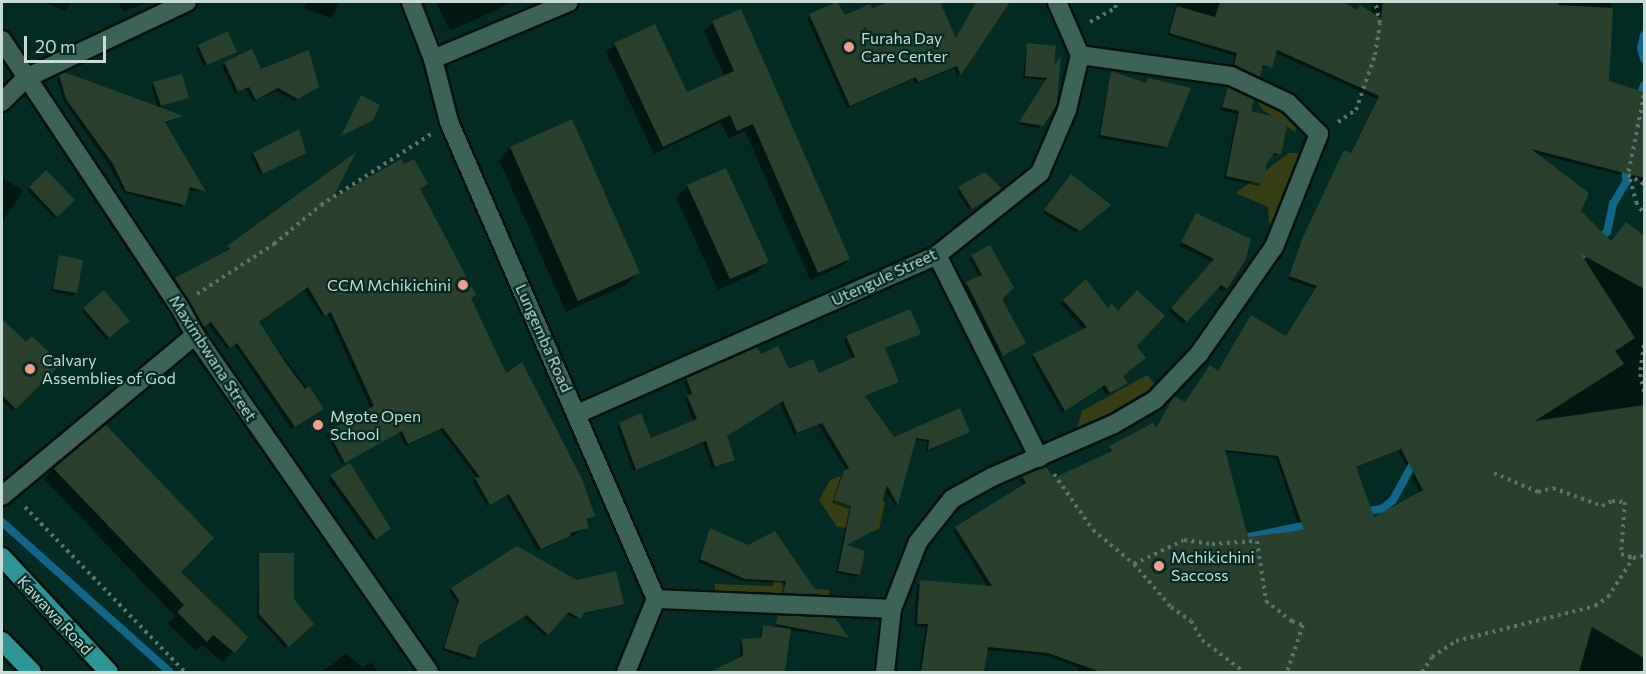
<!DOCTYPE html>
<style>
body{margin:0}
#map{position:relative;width:1646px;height:674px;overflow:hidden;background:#032b23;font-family:Commissioner,sans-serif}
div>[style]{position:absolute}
.green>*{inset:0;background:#363f14}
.shadow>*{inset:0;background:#0007}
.stream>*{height:8px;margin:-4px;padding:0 4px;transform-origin:4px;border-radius:4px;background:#168}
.building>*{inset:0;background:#29402c}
.path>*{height:4px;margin-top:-2px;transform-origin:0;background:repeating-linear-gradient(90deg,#577770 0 3px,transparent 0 7.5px)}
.roads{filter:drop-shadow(2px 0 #00120c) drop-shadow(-2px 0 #00120c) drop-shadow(0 2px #00120c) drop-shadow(0 -2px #00120c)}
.minor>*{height:18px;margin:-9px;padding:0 9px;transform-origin:9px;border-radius:9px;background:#3d6359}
.major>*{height:18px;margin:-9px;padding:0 9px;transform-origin:9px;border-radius:9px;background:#2d9497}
.dots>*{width:16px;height:16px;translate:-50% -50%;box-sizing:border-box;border:3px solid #032b23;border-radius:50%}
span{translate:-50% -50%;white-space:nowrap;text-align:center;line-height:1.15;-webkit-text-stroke:4.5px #032b23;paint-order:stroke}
.poi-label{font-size:16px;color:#c8dcd6}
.left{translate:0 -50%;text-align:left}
.right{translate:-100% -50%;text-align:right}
.street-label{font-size:16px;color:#c8dcd6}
.frame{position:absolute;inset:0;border:3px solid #c8dcd6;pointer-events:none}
.scale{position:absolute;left:24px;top:36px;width:82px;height:27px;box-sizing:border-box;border:3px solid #c8dcd6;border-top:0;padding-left:8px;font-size:18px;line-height:21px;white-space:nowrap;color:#c8dcd6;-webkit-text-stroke:4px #032b23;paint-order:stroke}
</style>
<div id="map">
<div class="green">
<i style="clip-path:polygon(1255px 98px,1272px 100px,1297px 126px,1295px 132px,1263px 110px)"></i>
<i style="clip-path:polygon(1289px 153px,1301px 153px,1276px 226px,1269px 223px,1268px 207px,1236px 193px)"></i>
<i style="clip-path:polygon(1147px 375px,1158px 388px,1104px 422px,1077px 429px,1082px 411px)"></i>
<i style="clip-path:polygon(846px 474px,855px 474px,885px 502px,879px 529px,858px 537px,849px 528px,837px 527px,819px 500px,830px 480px)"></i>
<i style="clip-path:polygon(777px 550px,782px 552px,782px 586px,829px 590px,829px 595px,715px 592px,715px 584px,773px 586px)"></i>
</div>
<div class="shadow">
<i style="clip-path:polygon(44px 2px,71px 2px,65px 11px)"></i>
<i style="clip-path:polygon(119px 2px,149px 2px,123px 12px)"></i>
<i style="clip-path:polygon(306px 2px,339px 2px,332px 18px,304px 9px)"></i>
<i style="clip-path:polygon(439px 2px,513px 2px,450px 31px,437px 4px)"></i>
<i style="clip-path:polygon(892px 2px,939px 2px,955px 40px,978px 2px,1008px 2px,957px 77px,954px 68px,915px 84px,913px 79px,847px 108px,807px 18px,838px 3px,844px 17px)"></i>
<i style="clip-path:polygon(evenodd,1177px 2px,1340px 2px,1356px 11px,1371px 13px,1372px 2px,1611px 2px,1607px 82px,1644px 93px,1644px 181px,1534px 153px,1579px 211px,1611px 243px,1627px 224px,1644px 237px,1644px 672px,1077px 672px,1079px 668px,1045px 655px,986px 650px,983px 672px,919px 672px,926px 627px,914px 626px,917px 584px,988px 587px,953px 531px,956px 528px,1024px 486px,1020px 480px,1023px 478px,1045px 469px,1053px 479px,1109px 453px,1110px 447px,1155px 429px,1172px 401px,1184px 404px,1217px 372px,1251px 317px,1286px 337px,1316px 289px,1288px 279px,1300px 243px,1342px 155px,1350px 154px,1377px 99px,1274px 52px,1271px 67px,1261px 68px,1256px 79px,1232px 68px,1235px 56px,1167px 35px,1177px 2px,1398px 450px,1420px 493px,1373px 520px,1355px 468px,1398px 450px,1177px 2px,1225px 452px,1276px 458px,1301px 532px,1247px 538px,1225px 452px)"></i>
<i style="clip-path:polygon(740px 11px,849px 259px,840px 267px,810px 280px,745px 131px,728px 138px,721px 122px,654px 154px,606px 52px,615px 44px,686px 94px,725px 77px,704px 31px,713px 22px)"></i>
<i style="clip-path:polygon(1027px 45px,1054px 47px,1039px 128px,1018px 124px,1046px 80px,1023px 78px)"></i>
<i style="clip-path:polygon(199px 46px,236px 51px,204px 66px,196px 49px)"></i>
<i style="clip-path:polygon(225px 63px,260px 70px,314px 90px,294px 101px,276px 91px,253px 102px,246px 89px,235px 94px,222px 66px)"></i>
<i style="clip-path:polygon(1111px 72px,1145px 84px,1148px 80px,1166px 146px,1163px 149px,1098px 138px)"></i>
<i style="clip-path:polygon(60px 76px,181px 117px,164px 124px,204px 191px,187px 190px,181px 207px,124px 193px,110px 167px,64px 102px,57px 79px)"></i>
<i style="clip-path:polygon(154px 83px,187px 97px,158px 108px,151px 86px)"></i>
<i style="clip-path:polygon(1228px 89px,1280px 154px,1271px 156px,1259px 186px,1224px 179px,1237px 114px,1220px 110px)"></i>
<i style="clip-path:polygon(510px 148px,638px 273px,626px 285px,566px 312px,499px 160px)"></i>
<i style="clip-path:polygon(304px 153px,260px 175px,251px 157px,253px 154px)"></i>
<i style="clip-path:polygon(46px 172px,73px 200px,54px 218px,27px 190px)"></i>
<i style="clip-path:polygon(2px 177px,23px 191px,2px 222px)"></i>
<i style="clip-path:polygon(1069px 179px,1109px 205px,1076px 233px,1043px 213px)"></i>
<i style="clip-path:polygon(426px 184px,419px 189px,505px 375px,593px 516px,585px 520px,585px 530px,538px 551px,506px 496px,487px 506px,473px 482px,477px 478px,440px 430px,405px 446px,399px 432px,342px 464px,326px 435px,371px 409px,328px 314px,322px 317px,304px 289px,258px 323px,322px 408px,291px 429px,234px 344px,227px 349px,208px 324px,201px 329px,174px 282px,227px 252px,228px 247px,329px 202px)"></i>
<i style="clip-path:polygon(688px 186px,767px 262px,755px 273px,718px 290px,676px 198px)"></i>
<i style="clip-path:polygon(959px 188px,997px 192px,969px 210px,957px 191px)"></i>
<i style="clip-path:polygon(1196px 214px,1226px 289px,1223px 291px,1217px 287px,1183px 324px,1169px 311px,1213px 262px,1179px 246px)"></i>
<i style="clip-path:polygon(972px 256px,1000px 299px,1021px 345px,1000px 357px,964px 286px,980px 277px,969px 259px)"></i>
<i style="clip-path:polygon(60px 257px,76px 293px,73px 296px,51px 291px)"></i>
<i style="clip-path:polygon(1085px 281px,1108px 310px,1118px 313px,1135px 346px,1122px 376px,1123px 385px,1107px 395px,1101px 387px,1062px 413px,1031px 358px,1084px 330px,1061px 304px)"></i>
<i style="clip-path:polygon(104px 293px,128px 321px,106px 340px,82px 311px)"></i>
<i style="clip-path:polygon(3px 322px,26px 344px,59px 364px,13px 411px,2px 400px)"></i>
<i style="clip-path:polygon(919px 333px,884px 349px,897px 382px,864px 397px,893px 439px,969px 432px,926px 452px,927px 442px,914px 440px,897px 504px,895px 506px,884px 489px,869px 532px,845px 546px,859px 574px,856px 577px,836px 573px,849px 509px,832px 503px,841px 476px,847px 471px,818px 425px,794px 435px,780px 403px,725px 436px,733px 459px,731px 462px,712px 469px,703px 443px,633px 471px,617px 427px,620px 424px,650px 440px,694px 422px,685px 400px,689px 396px,684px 382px,687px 379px,760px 356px,788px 371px,819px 375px,853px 360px,844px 340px,847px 337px)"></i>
<i style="clip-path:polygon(349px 465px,386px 532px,373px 541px,328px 479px)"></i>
<i style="clip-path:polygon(54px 469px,179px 572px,233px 651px,223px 662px,202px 645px,196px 651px,168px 623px,175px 616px,44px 479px)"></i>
<i style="clip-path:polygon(710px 530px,817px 594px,781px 595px,784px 583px,742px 581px,698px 562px)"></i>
<i style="clip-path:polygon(259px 555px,312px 624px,285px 648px,257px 617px)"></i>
<i style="clip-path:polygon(577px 581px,622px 603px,582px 615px,563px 607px,579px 619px,565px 614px,545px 636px,523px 617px,477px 646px,471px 660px,442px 650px,457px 604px,449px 591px,452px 589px)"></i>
<i style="clip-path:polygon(779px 617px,835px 619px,847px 638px,789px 630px,783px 671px,789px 672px,714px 672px,740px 659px,740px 643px,759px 640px,761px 629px,774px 628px)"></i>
<i style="clip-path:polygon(346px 654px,363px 668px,371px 662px,379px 672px,321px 672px)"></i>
</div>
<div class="stream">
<i style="left:1644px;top:35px;width:13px;rotate:103deg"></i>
<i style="left:1641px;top:48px;width:11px;rotate:75deg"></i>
<i style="left:1638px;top:101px;width:17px;rotate:-69deg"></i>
<i style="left:1574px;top:263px;width:45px;rotate:-43.2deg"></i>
<i style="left:1607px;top:232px;width:29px;rotate:-78deg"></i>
<i style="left:1613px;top:204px;width:26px;rotate:-59deg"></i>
<i style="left:1626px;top:182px;width:19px;rotate:-90deg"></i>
<i style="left:1362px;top:512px;width:20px;rotate:-9deg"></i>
<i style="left:1382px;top:509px;width:14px;rotate:-39deg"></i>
<i style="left:1393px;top:500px;width:48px;rotate:-61.3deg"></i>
<i style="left:2px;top:522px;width:225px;rotate:41.8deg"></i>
<i style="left:1239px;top:539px;width:75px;rotate:-11.6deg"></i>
</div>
<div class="building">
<i style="clip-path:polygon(837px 2px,845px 15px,870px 4px,872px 8px,889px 2px,940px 2px,956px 38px,976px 2px,1010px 2px,961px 75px,957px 66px,918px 82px,916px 77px,850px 106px,809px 14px)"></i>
<i style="clip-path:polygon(evenodd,1220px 2px,1343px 2px,1357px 10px,1360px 5px,1381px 18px,1383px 2px,1558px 2px,1559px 5px,1613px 8px,1609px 81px,1644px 92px,1644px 178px,1531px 149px,1589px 193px,1581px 211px,1611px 241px,1626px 222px,1644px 236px,1644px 289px,1581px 254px,1635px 338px,1615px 351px,1624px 364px,1535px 421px,1644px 405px,1644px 658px,1592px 627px,1579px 672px,1101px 672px,1048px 653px,988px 647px,984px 672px,921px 672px,928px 624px,917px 624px,920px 580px,992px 586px,955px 527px,1026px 483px,1022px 476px,1046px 467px,1054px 478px,1112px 451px,1109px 446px,1153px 423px,1156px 428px,1174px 396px,1185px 402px,1210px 365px,1218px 371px,1251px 315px,1286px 336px,1317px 286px,1289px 276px,1302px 239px,1344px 150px,1351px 153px,1379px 96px,1277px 50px,1272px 68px,1263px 65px,1260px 77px,1234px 65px,1237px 53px,1169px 33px,1177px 6px,1215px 17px,1220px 2px,1401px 449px,1423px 490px,1374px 517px,1356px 467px,1401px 449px,1220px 2px,1225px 450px,1278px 456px,1304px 530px,1248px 537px,1225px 450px)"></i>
<i style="clip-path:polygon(741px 9px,850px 259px,818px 273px,753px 124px,737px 131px,730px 115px,663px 147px,614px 43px,655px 24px,687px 92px,734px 71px,712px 21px)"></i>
<i style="clip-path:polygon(228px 31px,237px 52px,207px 65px,198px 45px)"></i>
<i style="clip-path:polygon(1027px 43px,1056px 46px,1054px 66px,1061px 55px,1057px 104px,1043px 126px,1019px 122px,1047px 78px,1025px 76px)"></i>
<i style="clip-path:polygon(252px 49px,261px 69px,309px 50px,319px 87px,298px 99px,278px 88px,256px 100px,249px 87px,238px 92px,224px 62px)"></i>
<i style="clip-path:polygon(1111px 71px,1146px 83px,1148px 78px,1191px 88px,1167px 147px,1100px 135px)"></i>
<i style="clip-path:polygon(64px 72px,184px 116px,165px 122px,206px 192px,190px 187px,185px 205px,126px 191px,113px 164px,66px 99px,59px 75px)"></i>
<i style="clip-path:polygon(182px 74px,189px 98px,161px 106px,153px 82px)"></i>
<i style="clip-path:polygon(1228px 87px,1254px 99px,1251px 111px,1288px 120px,1281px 155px,1274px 153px,1267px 164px,1263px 184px,1226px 176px,1239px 111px,1222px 107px)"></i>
<i style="clip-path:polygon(361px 95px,380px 105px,373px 120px,341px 136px)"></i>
<i style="clip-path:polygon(572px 119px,640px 273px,578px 301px,510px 147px)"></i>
<i style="clip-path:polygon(299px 129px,306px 153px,263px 174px,253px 153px)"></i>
<i style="clip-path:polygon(356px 152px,333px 198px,401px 159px,404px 164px,414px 159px,428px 184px,420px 189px,476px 295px,471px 298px,506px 373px,522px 362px,582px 479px,595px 516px,586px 519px,589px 528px,570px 533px,571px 536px,541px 549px,509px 494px,490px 505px,475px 478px,480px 477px,443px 428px,408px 444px,402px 431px,345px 463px,328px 431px,374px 406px,331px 312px,325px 316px,308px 287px,259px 322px,286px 363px,305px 389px,309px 386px,324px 409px,295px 427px,237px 343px,230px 348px,211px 322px,204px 327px,201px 323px,175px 278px,230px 249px,227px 246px)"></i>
<i style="clip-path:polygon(726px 168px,769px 262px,730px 279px,687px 185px)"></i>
<i style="clip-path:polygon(46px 170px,75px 200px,57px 217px,29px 187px)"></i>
<i style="clip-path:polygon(985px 172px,1002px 189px,972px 209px,958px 187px)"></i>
<i style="clip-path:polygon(1071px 174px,1111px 205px,1080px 231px,1044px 210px)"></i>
<i style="clip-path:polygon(1196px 213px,1251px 239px,1246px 259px,1227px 289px,1221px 285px,1187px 322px,1171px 308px,1214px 259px,1181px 242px)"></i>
<i style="clip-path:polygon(990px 245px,1014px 288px,1002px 299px,1026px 343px,1003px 356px,966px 282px,982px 275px,971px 255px)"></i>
<i style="clip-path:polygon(59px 255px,83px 260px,77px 293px,53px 289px)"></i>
<i style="clip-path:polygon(1086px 279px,1108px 308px,1112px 304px,1118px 311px,1137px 290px,1165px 316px,1137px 346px,1146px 358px,1123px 376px,1128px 383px,1110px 393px,1105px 385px,1065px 411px,1033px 354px,1087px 327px,1063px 300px)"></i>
<i style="clip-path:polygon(104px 290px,130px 321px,109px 338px,83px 308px)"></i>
<i style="clip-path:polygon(910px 309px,921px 334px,885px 348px,899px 382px,865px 396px,894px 437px,960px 408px,970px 432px,928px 450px,929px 440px,916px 438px,898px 505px,887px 486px,871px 532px,847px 545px,865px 551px,860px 575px,838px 571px,851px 506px,834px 500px,844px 471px,849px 468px,822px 423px,797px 433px,783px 401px,727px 436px,735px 460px,715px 467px,706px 441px,636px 470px,619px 423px,641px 413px,651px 438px,697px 419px,687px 396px,692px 394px,686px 378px,757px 347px,761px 354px,778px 346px,789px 369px,813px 359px,819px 373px,855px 357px,846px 336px)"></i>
<i style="clip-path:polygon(2px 319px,26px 342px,32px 336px,61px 364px,16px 409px,2px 395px)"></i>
<i style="clip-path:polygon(105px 424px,214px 538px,181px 572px,248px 637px,235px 653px,213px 635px,207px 642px,177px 612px,184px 605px,53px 468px)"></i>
<i style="clip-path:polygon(350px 463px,391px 529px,376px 539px,330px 475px)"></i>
<i style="clip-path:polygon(710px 528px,748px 545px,775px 531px,819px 595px,783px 593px,786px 581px,745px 579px,700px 559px)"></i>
<i style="clip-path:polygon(517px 546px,577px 580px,616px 571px,624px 604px,584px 613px,581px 619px,569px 612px,548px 635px,527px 615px,479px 645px,475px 658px,444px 648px,459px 600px,451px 588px)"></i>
<i style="clip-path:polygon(259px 553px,294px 553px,294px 599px,314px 624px,289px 647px,259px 614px)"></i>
<i style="clip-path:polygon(778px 615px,835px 618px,849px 638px,776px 624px)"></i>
<i style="clip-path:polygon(763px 625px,791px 629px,785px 672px,710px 672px,743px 656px,742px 639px,761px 638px)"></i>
</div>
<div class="path">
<i style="left:1090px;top:22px;width:29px;rotate:-29deg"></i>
<i style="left:1115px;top:8px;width:6px;rotate:-72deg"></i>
<i style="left:1644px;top:95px;width:82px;rotate:101.3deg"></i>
<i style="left:1628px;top:175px;width:18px;rotate:29deg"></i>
<i style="left:1338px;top:122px;width:22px;rotate:-34deg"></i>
<i style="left:1356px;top:110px;width:58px;rotate:-70.9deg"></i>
<i style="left:1375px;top:55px;width:32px;rotate:-81deg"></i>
<i style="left:1380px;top:23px;width:22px;rotate:-103deg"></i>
<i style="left:1630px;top:179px;width:24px;rotate:75deg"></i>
<i style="left:1636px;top:202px;width:14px;rotate:56deg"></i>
<i style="left:197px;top:294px;width:92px;rotate:-33deg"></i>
<i style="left:274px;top:244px;width:61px;rotate:-39.7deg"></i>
<i style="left:321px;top:205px;width:131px;rotate:-32.8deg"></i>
<i style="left:1644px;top:345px;width:29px;rotate:98deg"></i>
<i style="left:1640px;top:374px;width:18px;rotate:77deg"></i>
<i style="left:1494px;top:473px;width:48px;rotate:23.4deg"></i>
<i style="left:1538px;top:492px;width:16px;rotate:-15deg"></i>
<i style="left:1553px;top:488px;width:52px;rotate:20.2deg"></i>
<i style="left:1602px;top:506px;width:11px;rotate:-27deg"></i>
<i style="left:1612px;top:501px;width:13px;rotate:4deg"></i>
<i style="left:1625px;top:502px;width:52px;rotate:94.4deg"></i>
<i style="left:1621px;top:554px;width:13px;rotate:18deg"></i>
<i style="left:1054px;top:474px;width:68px;rotate:55.1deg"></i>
<i style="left:1093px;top:530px;width:53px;rotate:39.7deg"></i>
<i style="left:1134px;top:564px;width:57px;rotate:49.3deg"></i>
<i style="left:1171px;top:607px;width:24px;rotate:35deg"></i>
<i style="left:1191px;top:621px;width:22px;rotate:60deg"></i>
<i style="left:1202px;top:640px;width:53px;rotate:37.3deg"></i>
<i style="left:25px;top:507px;width:230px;rotate:45.9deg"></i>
<i style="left:1134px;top:564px;width:55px;rotate:-25.6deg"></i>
<i style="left:1184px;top:540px;width:28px;rotate:8deg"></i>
<i style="left:1212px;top:544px;width:45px;rotate:-3.8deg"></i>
<i style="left:1257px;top:541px;width:61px;rotate:81.5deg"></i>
<i style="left:1266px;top:601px;width:33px;rotate:38deg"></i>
<i style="left:1292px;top:621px;width:12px;rotate:20deg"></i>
<i style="left:1303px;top:625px;width:50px;rotate:108.8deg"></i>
<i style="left:1422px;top:672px;width:18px;rotate:-56deg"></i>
<i style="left:1432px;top:657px;width:29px;rotate:-34deg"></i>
<i style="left:1456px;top:641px;width:143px;rotate:-14.1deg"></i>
<i style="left:1595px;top:606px;width:16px;rotate:-35deg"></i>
<i style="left:1608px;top:597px;width:46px;rotate:-57.3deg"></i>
<i style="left:1633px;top:558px;width:11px;rotate:-10deg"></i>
</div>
<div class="roads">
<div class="minor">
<i style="left:411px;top:2px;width:61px;rotate:68.9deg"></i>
<i style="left:433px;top:59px;width:65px;rotate:75.7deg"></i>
<i style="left:449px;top:122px;width:520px;rotate:66.54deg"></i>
<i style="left:656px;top:599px;width:79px;rotate:112.3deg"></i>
<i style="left:2px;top:40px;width:320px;rotate:56.4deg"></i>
<i style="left:179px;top:306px;width:33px;rotate:61deg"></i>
<i style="left:195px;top:335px;width:410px;rotate:55.2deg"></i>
<i style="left:433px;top:59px;width:147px;rotate:-22.7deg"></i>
<i style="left:2px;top:102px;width:34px;rotate:-45deg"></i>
<i style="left:26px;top:78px;width:178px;rotate:-25.3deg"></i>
<i style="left:937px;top:255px;width:227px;rotate:63.3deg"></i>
<i style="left:577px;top:414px;width:394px;rotate:-23.8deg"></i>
<i style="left:937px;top:255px;width:132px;rotate:-38.5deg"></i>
<i style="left:1040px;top:173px;width:69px;rotate:-66.8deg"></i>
<i style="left:1067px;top:110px;width:57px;rotate:-76.7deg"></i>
<i style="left:1080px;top:55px;width:58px;rotate:-113.5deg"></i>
<i style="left:2px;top:496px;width:251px;rotate:-39.8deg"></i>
<i style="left:656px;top:599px;width:236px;rotate:2.4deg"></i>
<i style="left:885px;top:672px;width:63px;rotate:-83.7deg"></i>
<i style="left:892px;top:609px;width:72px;rotate:-68.8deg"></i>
<i style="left:918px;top:542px;width:55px;rotate:-51.7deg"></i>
<i style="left:952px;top:499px;width:46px;rotate:-28.8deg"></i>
<i style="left:992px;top:477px;width:133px;rotate:-23.5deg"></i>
<i style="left:1114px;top:424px;width:48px;rotate:-30.3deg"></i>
<i style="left:1155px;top:400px;width:64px;rotate:-46.3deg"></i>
<i style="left:1199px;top:354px;width:131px;rotate:-55deg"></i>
<i style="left:1274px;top:247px;width:122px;rotate:-68.3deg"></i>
<i style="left:1319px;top:134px;width:44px;rotate:-135deg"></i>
<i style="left:1288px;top:103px;width:63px;rotate:-154.7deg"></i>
<i style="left:1231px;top:76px;width:152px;rotate:-172.1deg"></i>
</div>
<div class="major">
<i style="left:2px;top:557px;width:157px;rotate:47.1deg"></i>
<i style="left:2px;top:641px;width:43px;rotate:45.9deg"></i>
</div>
</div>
<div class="dots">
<i style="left:849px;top:47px;background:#f49e87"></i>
<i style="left:463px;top:285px;background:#f49e87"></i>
<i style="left:30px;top:369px;background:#f49e87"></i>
<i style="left:318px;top:425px;background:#f49e87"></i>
<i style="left:1159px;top:566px;background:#f49e87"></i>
</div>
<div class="poi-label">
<span class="left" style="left:861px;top:47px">Furaha Day<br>Care Center</span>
<span class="right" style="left:451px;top:285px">CCM Mchikichini</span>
<span class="left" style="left:42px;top:369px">Calvary<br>Assemblies of God</span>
<span class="left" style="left:330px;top:425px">Mgote Open<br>School</span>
<span class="left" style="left:1171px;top:566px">Mchikichini<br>Saccoss</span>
</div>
<div class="street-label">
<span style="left:884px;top:277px;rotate:-25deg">Utengule Street</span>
<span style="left:544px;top:338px;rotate:66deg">Lungemba Road</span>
<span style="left:213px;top:358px;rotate:57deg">Maximbwana Street</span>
<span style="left:55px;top:615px;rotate:47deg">Kawawa Road</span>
</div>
<div class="frame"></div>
<div class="scale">20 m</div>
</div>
